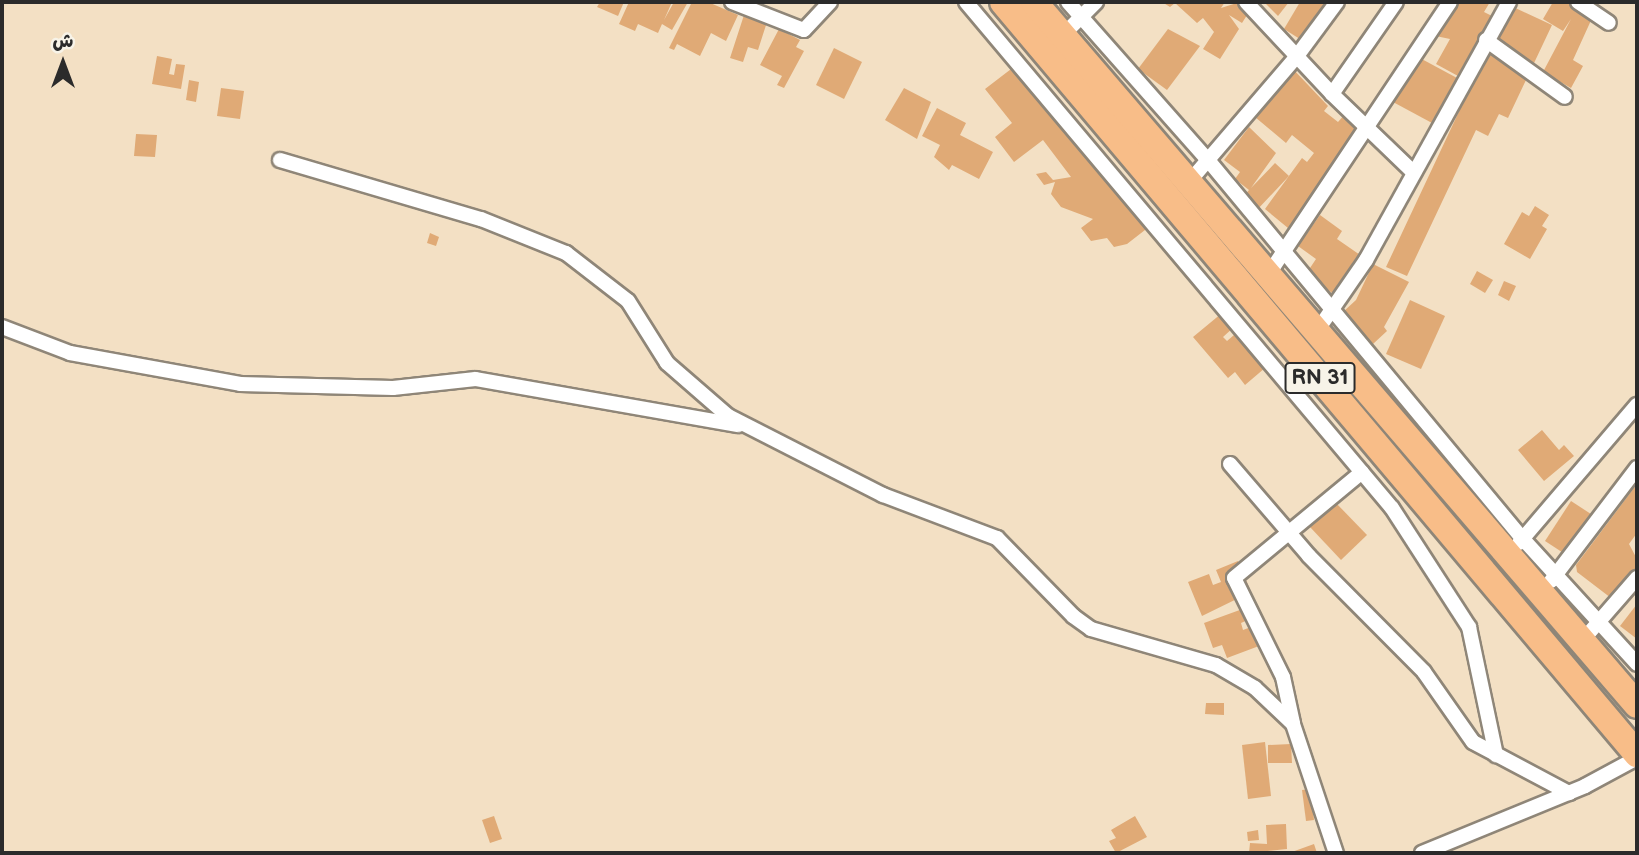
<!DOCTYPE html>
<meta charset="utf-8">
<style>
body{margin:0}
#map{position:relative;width:1639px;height:855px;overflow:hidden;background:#f3e0c4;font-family:"Balsamiq Sans","Playpen Sans Arabic",sans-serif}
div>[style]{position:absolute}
.building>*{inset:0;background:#e0aa76}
.roads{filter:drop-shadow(2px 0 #8f8678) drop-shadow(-2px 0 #8f8678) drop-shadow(0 2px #8f8678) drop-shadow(0 -2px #8f8678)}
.street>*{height:14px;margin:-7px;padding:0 7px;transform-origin:7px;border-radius:7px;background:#fff}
.highway>*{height:26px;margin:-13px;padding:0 13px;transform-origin:13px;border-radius:13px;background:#f8bd88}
span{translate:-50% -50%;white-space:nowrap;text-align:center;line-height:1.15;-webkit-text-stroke:7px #f7f3e8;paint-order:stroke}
.shield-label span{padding:2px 5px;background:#f7f3e8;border:2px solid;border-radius:5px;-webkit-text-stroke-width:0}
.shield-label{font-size:21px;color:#2b2b2b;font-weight:700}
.frame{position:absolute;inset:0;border:4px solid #2b2b2b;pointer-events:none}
.north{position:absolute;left:28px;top:28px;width:70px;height:70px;-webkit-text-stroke:5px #f7f3e8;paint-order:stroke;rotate:0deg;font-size:19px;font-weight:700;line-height:28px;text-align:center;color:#2b2b2b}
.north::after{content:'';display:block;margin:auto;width:24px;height:32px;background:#2b2b2b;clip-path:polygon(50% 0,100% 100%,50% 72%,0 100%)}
</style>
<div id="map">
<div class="building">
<i style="clip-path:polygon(600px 2px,624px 2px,618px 16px,597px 7px)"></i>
<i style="clip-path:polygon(629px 2px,672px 2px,664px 20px,674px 2px,688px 2px,672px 30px,662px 24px,658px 33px,638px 24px,635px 31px,619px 24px)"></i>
<i style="clip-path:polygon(692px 2px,708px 2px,738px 15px,726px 41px,711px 33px,700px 56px,677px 44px,674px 50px,669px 48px)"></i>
<i style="clip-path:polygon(1162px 2px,1225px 2px,1221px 8px,1240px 2px,1249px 12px,1242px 23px,1229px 15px,1239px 29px,1220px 59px,1203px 49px,1214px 32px,1203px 18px,1197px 23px,1175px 3px,1170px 7px)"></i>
<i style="clip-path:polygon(1264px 2px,1289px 2px,1278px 16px)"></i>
<i style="clip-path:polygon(1300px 2px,1327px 2px,1303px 41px,1284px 29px)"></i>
<i style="clip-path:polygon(1458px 2px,1490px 2px,1484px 12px,1492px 16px,1458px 76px,1436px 64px,1450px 39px,1431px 35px,1445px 9px,1452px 13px)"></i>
<i style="clip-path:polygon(1553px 2px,1566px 2px,1593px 16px,1573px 60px,1583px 66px,1571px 88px,1543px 72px,1571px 19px,1563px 31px,1543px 19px)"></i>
<i style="clip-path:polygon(1509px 5px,1552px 25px,1508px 118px,1499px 114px,1488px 136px,1476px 130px,1407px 276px,1386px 267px)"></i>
<i style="clip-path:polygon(744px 15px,767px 22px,758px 50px,748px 47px,743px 62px,730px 58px)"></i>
<i style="clip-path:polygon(779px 29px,800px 40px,796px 47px,804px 51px,784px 88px,777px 85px,782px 76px,760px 65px)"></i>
<i style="clip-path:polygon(1168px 29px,1200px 46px,1167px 90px,1138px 69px)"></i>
<i style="clip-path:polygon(834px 48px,862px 62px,844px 99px,816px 85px)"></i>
<i style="clip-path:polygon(157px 56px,172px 59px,169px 74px,174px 75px,176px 64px,185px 65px,181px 89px,152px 84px)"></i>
<i style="clip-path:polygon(1418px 57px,1457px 78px,1432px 123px,1393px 102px)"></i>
<i style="clip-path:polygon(1015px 66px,1154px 223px,1127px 244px,1114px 247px,1107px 238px,1091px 241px,1081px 228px,1093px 219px,1061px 207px,1051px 194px,1055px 182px,1044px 185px,1036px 174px,1046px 172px,1053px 180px,1071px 177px,1043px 140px,1014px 162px,995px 137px,1012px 123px,985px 89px)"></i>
<i style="clip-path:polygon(1292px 68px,1328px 106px,1324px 111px,1338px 122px,1345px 114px,1365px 131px,1288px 228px,1265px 209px,1302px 158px,1307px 162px,1314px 153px,1292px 135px,1286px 143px,1255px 117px)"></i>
<i style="clip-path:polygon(189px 80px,199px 82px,196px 102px,186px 100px)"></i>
<i style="clip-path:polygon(221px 88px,244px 91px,240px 119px,217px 116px)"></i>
<i style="clip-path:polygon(904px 88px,931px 102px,917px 139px,885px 120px)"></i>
<i style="clip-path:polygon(937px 108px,966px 123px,960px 135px,993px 152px,979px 179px,952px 165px,949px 170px,934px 157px,940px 145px,922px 136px)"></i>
<i style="clip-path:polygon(1249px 127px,1276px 153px,1251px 188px,1275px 163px,1289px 176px,1256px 211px,1242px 198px,1249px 190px,1235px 179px,1240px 172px,1224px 160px)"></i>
<i style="clip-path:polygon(136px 134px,157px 135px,155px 157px,134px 156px)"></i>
<i style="clip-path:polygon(1535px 206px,1549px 215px,1542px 226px,1547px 229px,1530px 259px,1504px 244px,1522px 212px,1529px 216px)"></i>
<i style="clip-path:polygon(1320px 215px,1342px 231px,1337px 239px,1363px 257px,1335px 295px,1306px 274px,1316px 259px,1298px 246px)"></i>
<i style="clip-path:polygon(430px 233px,439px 237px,436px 246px,427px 243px)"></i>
<i style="clip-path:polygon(1373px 264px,1409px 282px,1384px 327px,1387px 331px,1373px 344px,1353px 330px,1343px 312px,1356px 300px)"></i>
<i style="clip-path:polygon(1477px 271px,1493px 280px,1485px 293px,1470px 284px)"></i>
<i style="clip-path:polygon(1504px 281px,1516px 286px,1509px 301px,1498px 295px)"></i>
<i style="clip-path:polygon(1410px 300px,1445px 316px,1421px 369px,1386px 354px)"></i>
<i style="clip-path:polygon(1222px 313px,1234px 327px,1223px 337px,1227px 341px,1241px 329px,1272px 362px,1245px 385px,1235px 372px,1228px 378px,1193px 337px)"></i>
<i style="clip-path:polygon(1542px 430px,1559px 450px,1564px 445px,1574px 456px,1544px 481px,1518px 450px)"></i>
<i style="clip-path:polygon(1637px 484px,1637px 533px,1629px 544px,1637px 559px,1637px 594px,1611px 598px,1577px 572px,1576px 565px)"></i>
<i style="clip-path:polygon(1571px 501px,1594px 516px,1568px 556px,1545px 541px)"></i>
<i style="clip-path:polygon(1336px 503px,1367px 535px,1341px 560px,1310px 527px)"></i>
<i style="clip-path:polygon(1238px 561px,1251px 592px,1202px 616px,1188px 582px,1209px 574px,1213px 585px,1221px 582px,1216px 570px)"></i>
<i style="clip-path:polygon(1637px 604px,1637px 639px,1620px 626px)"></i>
<i style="clip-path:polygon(1248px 607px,1252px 618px,1241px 623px,1243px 630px,1259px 624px,1267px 643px,1227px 658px,1222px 645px,1213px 648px,1204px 623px)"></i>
<i style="clip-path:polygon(1206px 703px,1224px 703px,1224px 715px,1205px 714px)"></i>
<i style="clip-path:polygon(1265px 742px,1271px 796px,1248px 799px,1242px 745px)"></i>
<i style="clip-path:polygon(1291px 744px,1292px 763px,1268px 763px,1268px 745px)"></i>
<i style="clip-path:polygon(1311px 789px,1314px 820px,1306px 821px,1302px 790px)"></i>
<i style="clip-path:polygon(494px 816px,502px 839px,490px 843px,482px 820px)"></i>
<i style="clip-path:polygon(1135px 816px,1147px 837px,1116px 853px,1109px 841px,1116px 838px,1111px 830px)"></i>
<i style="clip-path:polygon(1286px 824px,1287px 849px,1249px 853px,1250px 843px,1267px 844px,1266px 825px)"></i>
<i style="clip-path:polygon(1258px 830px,1259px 840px,1248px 841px,1247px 832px)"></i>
<i style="clip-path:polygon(1314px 844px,1317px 853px,1289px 853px)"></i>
</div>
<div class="roads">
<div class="street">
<i style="left:732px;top:2px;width:77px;rotate:21.3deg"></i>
<i style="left:804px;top:30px;width:38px;rotate:-47deg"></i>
<i style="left:966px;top:2px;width:661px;rotate:49.91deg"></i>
<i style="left:1392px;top:508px;width:142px;rotate:57.1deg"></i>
<i style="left:1469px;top:627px;width:131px;rotate:78.1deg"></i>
<i style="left:1068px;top:2px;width:211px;rotate:48.5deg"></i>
<i style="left:1208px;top:160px;width:493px;rotate:50.3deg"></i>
<i style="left:1523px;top:539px;width:169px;rotate:47.6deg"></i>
<i style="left:1246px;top:2px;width:126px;rotate:46.9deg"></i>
<i style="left:1332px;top:94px;width:112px;rotate:43.9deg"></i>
<i style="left:1578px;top:2px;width:37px;rotate:34deg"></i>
<i style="left:1063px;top:35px;width:47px;rotate:-45deg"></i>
<i style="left:1486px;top:40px;width:97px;rotate:35.8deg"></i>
<i style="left:1332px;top:94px;width:112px;rotate:-55.2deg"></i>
<i style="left:280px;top:160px;width:209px;rotate:16.4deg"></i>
<i style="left:481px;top:219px;width:92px;rotate:21.8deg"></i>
<i style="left:566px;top:253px;width:78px;rotate:37.7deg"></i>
<i style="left:628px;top:301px;width:73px;rotate:57.8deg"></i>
<i style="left:667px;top:363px;width:81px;rotate:41deg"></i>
<i style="left:728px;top:416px;width:174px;rotate:27deg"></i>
<i style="left:883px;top:495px;width:122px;rotate:20.7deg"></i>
<i style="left:997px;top:538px;width:109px;rotate:45.7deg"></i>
<i style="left:1073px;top:616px;width:22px;rotate:36deg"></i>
<i style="left:1091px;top:629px;width:130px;rotate:16.1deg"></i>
<i style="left:1216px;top:665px;width:45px;rotate:30.5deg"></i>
<i style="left:1255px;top:688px;width:52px;rotate:43.5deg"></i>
<i style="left:1293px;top:724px;width:136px;rotate:71.6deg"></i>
<i style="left:1189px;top:182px;width:166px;rotate:-49.4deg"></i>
<i style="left:1297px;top:56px;width:67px;rotate:-53.5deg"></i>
<i style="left:1268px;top:275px;width:328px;rotate:-56.3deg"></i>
<i style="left:2px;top:327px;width:73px;rotate:20.9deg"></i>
<i style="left:70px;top:353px;width:173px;rotate:10.3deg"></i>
<i style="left:240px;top:384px;width:153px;rotate:1.5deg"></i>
<i style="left:393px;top:388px;width:83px;rotate:-6.2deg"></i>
<i style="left:476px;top:379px;width:266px;rotate:10deg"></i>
<i style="left:1317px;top:331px;width:86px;rotate:-55.4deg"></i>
<i style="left:1366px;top:260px;width:295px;rotate:-61deg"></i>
<i style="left:1230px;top:464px;width:121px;rotate:49.3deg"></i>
<i style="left:1309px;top:556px;width:163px;rotate:45.2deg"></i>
<i style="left:1424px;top:672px;width:85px;rotate:55deg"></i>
<i style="left:1473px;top:742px;width:109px;rotate:28deg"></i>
<i style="left:1519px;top:543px;width:182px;rotate:-49.5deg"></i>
<i style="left:1551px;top:581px;width:142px;rotate:-52.7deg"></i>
<i style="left:1582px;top:641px;width:84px;rotate:-48.9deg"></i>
<i style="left:1293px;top:723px;width:47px;rotate:-102.3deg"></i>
<i style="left:1283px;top:677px;width:110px;rotate:-116.3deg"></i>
<i style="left:1234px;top:578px;width:166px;rotate:-39.6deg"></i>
<i style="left:1422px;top:853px;width:176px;rotate:-22.3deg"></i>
<i style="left:1585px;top:786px;width:59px;rotate:-28.3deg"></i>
</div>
<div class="highway">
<i style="left:1003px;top:2px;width:984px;rotate:49.87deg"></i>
<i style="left:1034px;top:2px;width:926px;rotate:49.38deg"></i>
</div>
</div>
<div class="shield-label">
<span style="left:1320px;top:378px">RN 31</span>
</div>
<div class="frame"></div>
<div class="north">ش</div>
</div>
